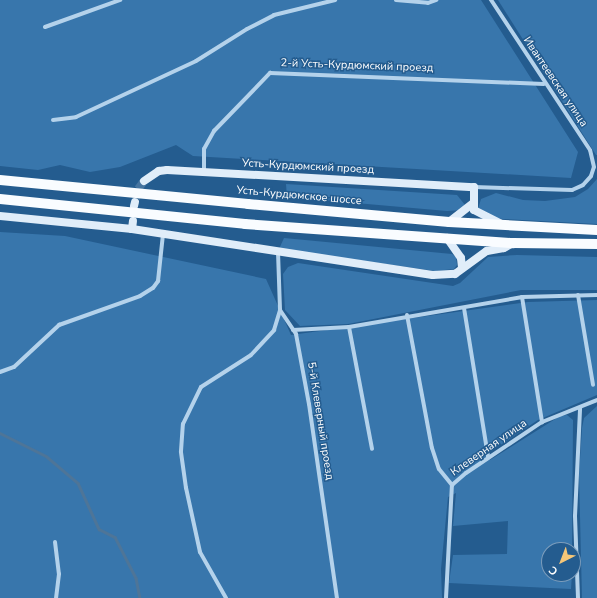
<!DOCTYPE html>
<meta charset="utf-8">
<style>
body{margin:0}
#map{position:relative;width:597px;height:598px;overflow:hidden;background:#245c8f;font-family:"Nunito Sans",sans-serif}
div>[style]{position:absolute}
.green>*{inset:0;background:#3876ac}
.stream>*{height:2.5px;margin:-1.25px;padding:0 1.25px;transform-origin:1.25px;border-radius:1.25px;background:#4e7598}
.secondary-tunnel>*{height:8px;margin-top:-4px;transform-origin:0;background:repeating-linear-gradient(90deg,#4574a0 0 8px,transparent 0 12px)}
.street>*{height:4px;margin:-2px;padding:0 2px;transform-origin:2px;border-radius:2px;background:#b4d2eb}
.secondary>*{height:8px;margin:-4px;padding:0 4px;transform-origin:4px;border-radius:4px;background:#e0edf9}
.primary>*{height:10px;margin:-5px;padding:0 5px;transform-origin:5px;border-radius:5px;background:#f9fcff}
.primary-bridge>*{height:10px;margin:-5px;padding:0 5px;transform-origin:5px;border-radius:5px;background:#f9fcff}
span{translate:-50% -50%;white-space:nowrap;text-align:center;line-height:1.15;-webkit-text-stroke:3px #245c8f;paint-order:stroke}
.street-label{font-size:11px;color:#fff}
.north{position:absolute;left:541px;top:542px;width:40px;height:40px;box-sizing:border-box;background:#245c8f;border:1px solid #7c9dbc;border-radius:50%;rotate:222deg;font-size:11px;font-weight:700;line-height:16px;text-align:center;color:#fff}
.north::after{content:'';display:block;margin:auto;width:14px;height:18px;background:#f6c778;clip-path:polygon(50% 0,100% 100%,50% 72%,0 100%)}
</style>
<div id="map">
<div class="green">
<i style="clip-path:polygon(0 0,481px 0,578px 152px,571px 178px,193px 156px,176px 145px,120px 167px,90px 172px,60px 165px,38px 170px,0 166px)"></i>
<i style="clip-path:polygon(498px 0,597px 0,597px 155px,596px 155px)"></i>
<i style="clip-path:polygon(597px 179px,597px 224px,503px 219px,494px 218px,478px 209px,481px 199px,496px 193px,523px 200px,545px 201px,575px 197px,588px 189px)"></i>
<i style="clip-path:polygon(286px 184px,457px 195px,465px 205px,462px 210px,447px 211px,287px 197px)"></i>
<i style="clip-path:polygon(0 232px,65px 236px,266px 279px,291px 335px,528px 302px,597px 300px,597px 395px,538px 420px,487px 454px,490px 460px,560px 416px,567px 415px,573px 420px,572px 550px,549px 550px,549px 574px,572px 574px,571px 589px,449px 583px,453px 555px,507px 554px,508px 521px,453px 526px,456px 493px,448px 497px,441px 569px,442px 598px,0 598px)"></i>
<i style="clip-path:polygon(284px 238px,452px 254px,456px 257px,457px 265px,454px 269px,435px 271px,279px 249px)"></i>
<i style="clip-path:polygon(517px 255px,597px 257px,597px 290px,521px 290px,348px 324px,300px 326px,285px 310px,283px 274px,288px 267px,298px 263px,453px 286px,460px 283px,488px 257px)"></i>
<i style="clip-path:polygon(597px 406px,597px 598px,582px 598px,579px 475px,582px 428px,584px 418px)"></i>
</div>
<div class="stream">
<i style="left:0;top:433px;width:51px;rotate:26.6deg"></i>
<i style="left:46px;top:456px;width:42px;rotate:40.2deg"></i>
<i style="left:78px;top:483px;width:51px;rotate:65.5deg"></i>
<i style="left:99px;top:529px;width:18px;rotate:27deg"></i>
<i style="left:115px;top:537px;width:46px;rotate:62.9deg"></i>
<i style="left:136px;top:578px;width:20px;rotate:79deg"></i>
</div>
<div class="secondary-tunnel">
<i style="left:136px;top:199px;width:10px;rotate:-79deg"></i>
<i style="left:138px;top:189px;width:10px;rotate:-53deg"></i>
</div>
<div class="street">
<i style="left:396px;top:0;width:32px;rotate:5deg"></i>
<i style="left:428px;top:3px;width:9px;rotate:-21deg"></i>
<i style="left:45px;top:27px;width:80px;rotate:-19.8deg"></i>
<i style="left:53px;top:120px;width:23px;rotate:-7deg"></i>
<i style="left:76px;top:117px;width:132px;rotate:-25deg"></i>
<i style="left:196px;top:61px;width:60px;rotate:-32.1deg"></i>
<i style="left:247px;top:29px;width:30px;rotate:-27deg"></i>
<i style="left:274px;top:15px;width:63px;rotate:-13.8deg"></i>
<i style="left:204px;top:172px;width:23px;rotate:-90deg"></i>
<i style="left:204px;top:149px;width:21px;rotate:-61deg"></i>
<i style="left:214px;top:131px;width:81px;rotate:-46deg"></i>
<i style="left:270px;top:73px;width:274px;rotate:2.3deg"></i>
<i style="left:474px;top:187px;width:98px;rotate:1.8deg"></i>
<i style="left:572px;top:190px;width:12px;rotate:-24deg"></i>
<i style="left:583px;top:185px;width:12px;rotate:-48deg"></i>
<i style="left:591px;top:176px;width:9px;rotate:-72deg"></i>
<i style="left:594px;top:167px;width:17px;rotate:-103deg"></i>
<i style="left:590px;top:150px;width:180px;rotate:-123.4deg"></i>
<i style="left:278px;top:252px;width:58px;rotate:88deg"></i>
<i style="left:280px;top:310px;width:29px;rotate:56deg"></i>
<i style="left:296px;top:334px;width:71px;rotate:79.5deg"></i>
<i style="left:309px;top:404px;width:196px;rotate:81.8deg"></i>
<i style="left:578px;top:295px;width:91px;rotate:80.5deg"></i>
<i style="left:522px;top:297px;width:127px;rotate:80.9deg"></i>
<i style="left:464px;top:308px;width:151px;rotate:80.8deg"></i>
<i style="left:407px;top:315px;width:135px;rotate:79.4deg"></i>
<i style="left:432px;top:448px;width:22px;rotate:72deg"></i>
<i style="left:439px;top:469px;width:21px;rotate:51deg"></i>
<i style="left:349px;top:327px;width:124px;rotate:79.3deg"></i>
<i style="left:293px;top:330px;width:56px;rotate:-3.1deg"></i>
<i style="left:349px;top:327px;width:176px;rotate:-9.8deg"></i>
<i style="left:522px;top:297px;width:75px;rotate:-1.5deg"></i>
<i style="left:0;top:372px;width:15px;rotate:-20deg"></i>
<i style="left:14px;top:367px;width:62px;rotate:-43deg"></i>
<i style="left:59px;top:325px;width:86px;rotate:-19.7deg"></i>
<i style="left:140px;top:296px;width:15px;rotate:-32deg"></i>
<i style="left:153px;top:288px;width:9px;rotate:-54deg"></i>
<i style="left:158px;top:281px;width:47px;rotate:-83.9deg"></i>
<i style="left:55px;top:542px;width:32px;rotate:83deg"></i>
<i style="left:59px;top:574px;width:24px;rotate:97deg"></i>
<i style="left:226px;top:598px;width:53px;rotate:-119.5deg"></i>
<i style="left:200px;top:552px;width:66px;rotate:-102.3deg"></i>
<i style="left:186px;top:488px;width:37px;rotate:-98deg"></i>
<i style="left:181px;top:451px;width:27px;rotate:-86deg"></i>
<i style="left:183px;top:424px;width:41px;rotate:-64.1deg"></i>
<i style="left:201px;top:387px;width:59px;rotate:-32.6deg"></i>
<i style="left:251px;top:355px;width:34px;rotate:-47deg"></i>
<i style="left:274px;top:330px;width:21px;rotate:-73deg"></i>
<i style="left:446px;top:598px;width:113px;rotate:-87deg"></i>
<i style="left:452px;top:485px;width:18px;rotate:-41deg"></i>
<i style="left:466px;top:473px;width:92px;rotate:-33.9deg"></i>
<i style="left:542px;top:422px;width:59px;rotate:-21.8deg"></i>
<i style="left:578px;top:598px;width:82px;rotate:-92.1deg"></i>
<i style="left:575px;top:516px;width:108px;rotate:-87.3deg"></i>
</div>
<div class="secondary">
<i style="left:144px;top:181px;width:18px;rotate:-34deg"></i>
<i style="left:159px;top:171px;width:8px;rotate:-7deg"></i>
<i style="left:167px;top:170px;width:307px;rotate:3.2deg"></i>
<i style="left:474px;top:187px;width:23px;rotate:90deg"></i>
<i style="left:474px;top:210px;width:30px;rotate:27deg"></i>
<i style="left:134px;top:206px;width:4px;rotate:-76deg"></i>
<i style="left:0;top:216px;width:133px;rotate:5.6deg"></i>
<i style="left:132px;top:229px;width:304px;rotate:8.7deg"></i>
<i style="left:433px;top:275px;width:22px;rotate:-3deg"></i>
<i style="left:455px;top:274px;width:39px;rotate:-36deg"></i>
<i style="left:487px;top:251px;width:17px;rotate:-10deg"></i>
<i style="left:504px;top:248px;width:10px;rotate:-29deg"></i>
<i style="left:449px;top:222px;width:31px;rotate:-38deg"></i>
<i style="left:132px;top:229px;width:8px;rotate:-83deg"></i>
<i style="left:447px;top:238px;width:24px;rotate:55deg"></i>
<i style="left:461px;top:258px;width:10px;rotate:84deg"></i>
</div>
<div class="primary">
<i style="left:248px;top:204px;width:202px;rotate:5.1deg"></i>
<i style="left:449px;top:222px;width:148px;rotate:3.1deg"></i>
<i style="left:245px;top:224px;width:269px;rotate:4.1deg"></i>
<i style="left:513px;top:243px;width:84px;rotate:0.7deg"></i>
</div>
<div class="primary-bridge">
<i style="left:0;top:180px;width:249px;rotate:5.5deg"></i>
<i style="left:0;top:199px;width:246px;rotate:5.8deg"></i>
</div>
<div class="street-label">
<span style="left:357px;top:66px;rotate:2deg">2-й Усть-Курдюмский проезд</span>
<span style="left:555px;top:82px;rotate:56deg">Ивантеевская улица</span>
<span style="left:308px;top:167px;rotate:3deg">Усть-Курдюмский проезд</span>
<span style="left:299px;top:196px;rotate:5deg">Усть-Курдюмское шоссе</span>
<span style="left:320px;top:421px;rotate:81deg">5-й Клеверный проезд</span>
<span style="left:489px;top:448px;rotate:-35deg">Клеверная улица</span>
</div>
<div class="north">С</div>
</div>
